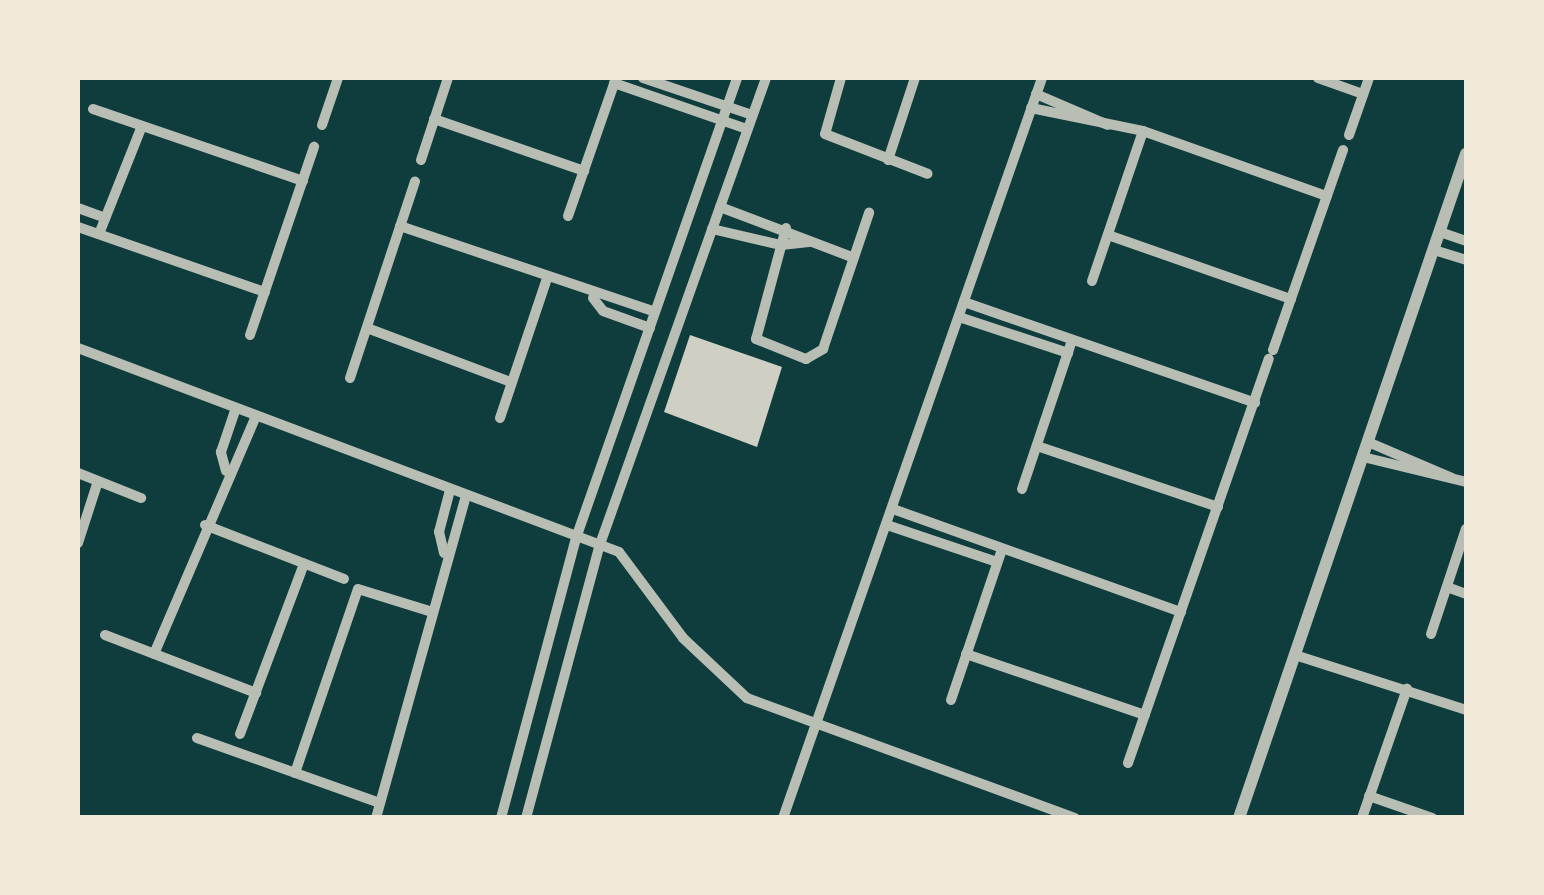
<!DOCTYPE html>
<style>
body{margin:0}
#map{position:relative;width:1544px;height:895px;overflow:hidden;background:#0f3d3e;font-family:Ubuntu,sans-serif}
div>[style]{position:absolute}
.building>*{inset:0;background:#cfcfc3}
.minor>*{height:10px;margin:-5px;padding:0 5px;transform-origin:5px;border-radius:5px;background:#b8beb3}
.tertiary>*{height:12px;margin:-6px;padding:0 6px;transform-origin:6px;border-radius:6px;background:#b8beb3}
span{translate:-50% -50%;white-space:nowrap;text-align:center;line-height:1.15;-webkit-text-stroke:8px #f1e9da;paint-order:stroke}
.frame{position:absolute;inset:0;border:80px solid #f1e9da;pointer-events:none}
</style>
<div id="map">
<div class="building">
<i style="clip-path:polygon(690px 335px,782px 367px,757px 447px,664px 412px)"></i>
</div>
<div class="minor">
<i style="left:643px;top:78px;width:115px;rotate:18.7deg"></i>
<i style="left:841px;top:78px;width:58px;rotate:105.9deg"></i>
<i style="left:825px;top:134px;width:110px;rotate:21.2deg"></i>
<i style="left:1318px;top:78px;width:48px;rotate:19.6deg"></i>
<i style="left:614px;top:83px;width:141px;rotate:19.1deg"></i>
<i style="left:1036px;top:94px;width:78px;rotate:23.3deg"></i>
<i style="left:1031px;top:108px;width:114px;rotate:11.6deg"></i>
<i style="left:1143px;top:131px;width:195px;rotate:19.5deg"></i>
<i style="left:93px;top:109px;width:222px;rotate:18.9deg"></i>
<i style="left:434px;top:119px;width:159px;rotate:19.1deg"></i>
<i style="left:322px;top:125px;width:50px;rotate:-71.2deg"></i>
<i style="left:1349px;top:135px;width:60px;rotate:-70.7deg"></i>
<i style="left:421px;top:160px;width:86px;rotate:-71.8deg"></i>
<i style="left:888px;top:160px;width:86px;rotate:-71.8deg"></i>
<i style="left:720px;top:207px;width:143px;rotate:20.8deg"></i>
<i style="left:78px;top:208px;width:29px;rotate:20deg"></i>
<i style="left:568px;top:216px;width:146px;rotate:-70.8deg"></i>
<i style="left:400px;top:226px;width:269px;rotate:18.6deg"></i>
<i style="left:78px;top:227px;width:198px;rotate:19.2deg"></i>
<i style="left:786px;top:228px;width:115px;rotate:105.1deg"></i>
<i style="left:756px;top:339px;width:54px;rotate:21.8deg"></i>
<i style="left:806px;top:359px;width:20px;rotate:-30deg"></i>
<i style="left:823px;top:349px;width:144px;rotate:-71.3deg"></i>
<i style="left:712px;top:229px;width:71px;rotate:13.1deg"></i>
<i style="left:781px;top:245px;width:28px;rotate:-6deg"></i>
<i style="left:1440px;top:232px;width:28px;rotate:19deg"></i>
<i style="left:99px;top:234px;width:116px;rotate:-68.3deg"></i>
<i style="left:1108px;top:235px;width:194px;rotate:19.3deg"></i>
<i style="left:1434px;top:250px;width:34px;rotate:17deg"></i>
<i style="left:1092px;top:281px;width:158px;rotate:-71.2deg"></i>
<i style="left:593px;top:298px;width:16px;rotate:52deg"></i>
<i style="left:603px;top:311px;width:50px;rotate:19.9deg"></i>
<i style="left:964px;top:302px;width:308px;rotate:19.1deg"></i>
<i style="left:959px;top:317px;width:115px;rotate:18.3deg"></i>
<i style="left:367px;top:328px;width:154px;rotate:20.6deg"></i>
<i style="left:250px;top:335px;width:199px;rotate:-71.2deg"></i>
<i style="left:78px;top:348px;width:578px;rotate:20.66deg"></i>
<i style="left:619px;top:552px;width:107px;rotate:53.3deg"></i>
<i style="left:683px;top:638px;width:88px;rotate:43.2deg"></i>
<i style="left:747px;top:698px;width:349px;rotate:20.1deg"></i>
<i style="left:1273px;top:350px;width:212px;rotate:-70.7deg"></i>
<i style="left:350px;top:378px;width:207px;rotate:-71.7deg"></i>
<i style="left:500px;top:418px;width:145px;rotate:-71.4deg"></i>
<i style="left:1368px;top:442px;width:91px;rotate:23.2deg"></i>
<i style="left:1037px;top:446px;width:191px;rotate:18.6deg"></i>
<i style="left:1363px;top:457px;width:106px;rotate:13.6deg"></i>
<i style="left:226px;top:471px;width:20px;rotate:-105deg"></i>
<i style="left:221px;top:452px;width:46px;rotate:-71.2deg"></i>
<i style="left:78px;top:473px;width:68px;rotate:21.6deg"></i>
<i style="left:1022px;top:489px;width:157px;rotate:-71.4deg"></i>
<i style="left:893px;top:509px;width:306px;rotate:19.7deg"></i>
<i style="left:205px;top:525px;width:149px;rotate:21.2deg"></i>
<i style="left:887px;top:525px;width:116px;rotate:18.6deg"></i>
<i style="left:78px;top:543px;width:65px;rotate:-72.1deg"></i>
<i style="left:444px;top:553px;width:22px;rotate:-103deg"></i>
<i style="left:439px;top:532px;width:43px;rotate:-75.3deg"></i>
<i style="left:1447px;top:587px;width:20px;rotate:20deg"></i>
<i style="left:1431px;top:634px;width:111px;rotate:-71.6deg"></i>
<i style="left:105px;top:635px;width:162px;rotate:21deg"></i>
<i style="left:154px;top:654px;width:259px;rotate:-66.8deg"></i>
<i style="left:966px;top:654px;width:189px;rotate:18.8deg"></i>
<i style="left:1295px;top:655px;width:180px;rotate:17.8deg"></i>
<i style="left:951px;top:700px;width:159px;rotate:-71.3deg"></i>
<i style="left:240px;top:734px;width:182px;rotate:-69.4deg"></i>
<i style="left:197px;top:738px;width:194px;rotate:19.6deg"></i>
<i style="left:1128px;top:763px;width:428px;rotate:-70.8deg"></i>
<i style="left:295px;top:773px;width:194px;rotate:-71.1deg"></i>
<i style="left:358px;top:589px;width:74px;rotate:17.2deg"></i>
<i style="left:1369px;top:796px;width:67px;rotate:19.2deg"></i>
<i style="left:376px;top:818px;width:334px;rotate:-74.4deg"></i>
<i style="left:501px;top:818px;width:290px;rotate:-75deg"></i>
<i style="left:576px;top:538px;width:487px;rotate:-70.7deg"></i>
<i style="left:526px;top:818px;width:281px;rotate:-74.9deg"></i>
<i style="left:599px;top:547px;width:498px;rotate:-70.4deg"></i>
<i style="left:783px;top:818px;width:784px;rotate:-70.71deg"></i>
<i style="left:1362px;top:818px;width:137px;rotate:-70.8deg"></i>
</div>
<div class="tertiary">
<i style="left:1239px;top:818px;width:702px;rotate:-71.13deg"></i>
</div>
<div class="frame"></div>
</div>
